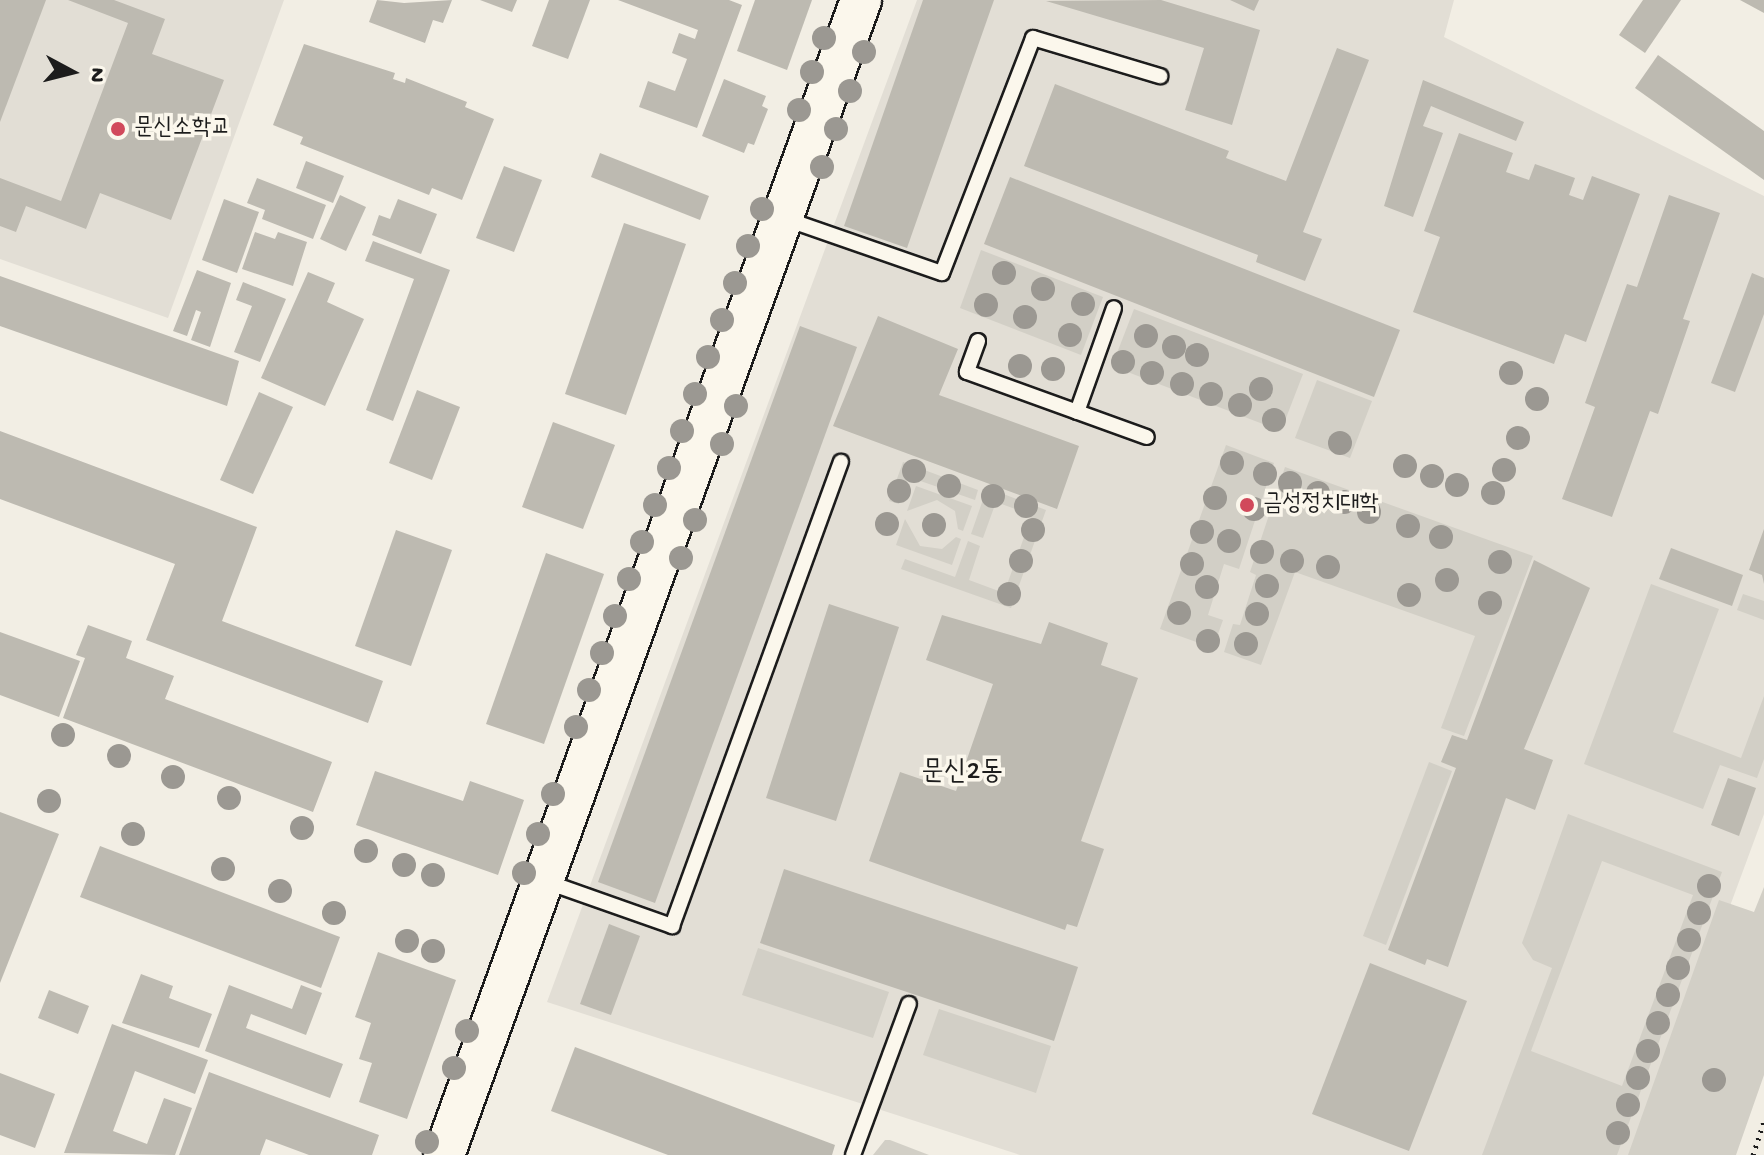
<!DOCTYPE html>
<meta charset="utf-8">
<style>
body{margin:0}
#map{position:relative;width:1764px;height:1155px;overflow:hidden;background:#f2eee4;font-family:"Gochi Hand","Poor Story",sans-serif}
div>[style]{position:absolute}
.built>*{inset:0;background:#e2ded5}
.green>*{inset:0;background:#d2cfc6}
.building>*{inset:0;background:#bdbab1}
.path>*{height:5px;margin-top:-2.5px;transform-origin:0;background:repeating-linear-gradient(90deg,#1c1c1c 0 2px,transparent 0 8px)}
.roads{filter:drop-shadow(2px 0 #1c1c1c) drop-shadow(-2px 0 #1c1c1c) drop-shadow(0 2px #1c1c1c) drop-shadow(0 -2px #1c1c1c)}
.lane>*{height:14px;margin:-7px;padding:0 7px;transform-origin:7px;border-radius:7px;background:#fbf7ec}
.secondary>*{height:40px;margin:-20px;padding:0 20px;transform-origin:20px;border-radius:20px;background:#fbf7ec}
.trees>*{width:24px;height:24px;margin:-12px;border-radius:50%;background:#9b9892}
.dots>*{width:22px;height:22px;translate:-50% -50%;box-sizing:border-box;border:4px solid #fbf7ec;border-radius:50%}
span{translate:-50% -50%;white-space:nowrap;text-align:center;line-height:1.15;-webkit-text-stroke:7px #fbf7ec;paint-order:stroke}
.poi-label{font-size:24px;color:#1c1c1c}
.left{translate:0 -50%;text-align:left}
.quarter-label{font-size:28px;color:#1c1c1c}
.north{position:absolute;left:32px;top:32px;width:80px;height:80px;-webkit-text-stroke:6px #fbf7ec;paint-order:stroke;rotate:97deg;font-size:22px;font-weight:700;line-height:32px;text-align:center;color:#1c1c1c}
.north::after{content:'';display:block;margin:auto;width:28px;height:36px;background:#1c1c1c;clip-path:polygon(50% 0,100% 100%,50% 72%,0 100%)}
</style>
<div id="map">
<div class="built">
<i style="clip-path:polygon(0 0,284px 0,168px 318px,0 259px)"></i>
<i style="clip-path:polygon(917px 0,1454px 0,1444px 37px,1764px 196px,1764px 814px,1638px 1155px,1020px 1155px,547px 1002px)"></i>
</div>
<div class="green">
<i style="clip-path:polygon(981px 250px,1103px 297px,1081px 355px,960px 308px)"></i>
<i style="clip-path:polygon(1134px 309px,1303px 374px,1281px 431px,1112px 366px)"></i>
<i style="clip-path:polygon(1317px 380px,1372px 401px,1350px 458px,1295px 438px)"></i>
<i style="clip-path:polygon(1226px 445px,1274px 463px,1239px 569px,1224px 564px,1208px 615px,1223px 620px,1213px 648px,1160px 629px)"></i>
<i style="clip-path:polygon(903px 462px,978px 490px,975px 500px,909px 477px,899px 504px,889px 501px)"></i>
<i style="clip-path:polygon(1285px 467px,1533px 556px,1464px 736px,1441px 728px,1475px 636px,1295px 572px,1261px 665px,1224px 652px,1233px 624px,1240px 625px,1256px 575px,1250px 572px)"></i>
<i style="clip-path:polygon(916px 486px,972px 506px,963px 531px,958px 529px,955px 511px,937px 500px,907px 511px)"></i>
<i style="clip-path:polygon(987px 488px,1046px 510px,1011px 608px,901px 569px,905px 559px,955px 577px,968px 541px,980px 546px,969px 580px,1004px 593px,1032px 515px,996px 502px,983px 538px,971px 534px)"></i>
<i style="clip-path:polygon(905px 519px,920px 546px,942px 549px,956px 537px,961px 539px,952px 565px,896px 545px)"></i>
<i style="clip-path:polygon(1651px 584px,1719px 609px,1673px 732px,1741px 758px,1764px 696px,1764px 759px,1757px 778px,1720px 765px,1703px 809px,1584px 764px)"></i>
<i style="clip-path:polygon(1743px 594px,1764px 601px,1764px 620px,1737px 610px)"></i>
<i style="clip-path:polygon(1429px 762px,1452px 771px,1386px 945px,1363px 936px)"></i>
<i style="clip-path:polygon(evenodd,1568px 814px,1722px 872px,1617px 1155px,1482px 1155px,1552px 968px,1533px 960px,1522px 943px,1568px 814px,1602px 861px,1693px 895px,1622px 1086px,1531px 1051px,1602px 861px)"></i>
<i style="clip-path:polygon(1764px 887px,1764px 1075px,1736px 1155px,1628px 1155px,1719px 900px,1754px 912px)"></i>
<i style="clip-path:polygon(758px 948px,889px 992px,873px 1038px,742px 995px)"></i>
<i style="clip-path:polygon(939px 1009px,1051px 1046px,1036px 1093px,923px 1055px)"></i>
<i style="clip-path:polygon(885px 1140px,890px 1140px,929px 1155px,873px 1155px)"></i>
</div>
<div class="building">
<i style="clip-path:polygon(0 0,46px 0,0 122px)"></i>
<i style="clip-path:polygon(68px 0,114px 0,165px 19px,152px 54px,224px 80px,171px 220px,100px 193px,86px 229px,26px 206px,16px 232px,0 226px,0 178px,61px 201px,128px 23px)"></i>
<i style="clip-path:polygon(377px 0,404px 3px,452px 0,443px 23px,433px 20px,425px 43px,369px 22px)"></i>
<i style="clip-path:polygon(480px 0,517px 0,512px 12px)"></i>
<i style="clip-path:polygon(549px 0,590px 0,568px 59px,532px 46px)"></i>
<i style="clip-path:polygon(618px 0,729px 0,742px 5px,697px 128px,639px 107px,648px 81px,675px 91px,687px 59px,672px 53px,679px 33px,695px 39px,698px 30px)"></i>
<i style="clip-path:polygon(755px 0,812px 0,787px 70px,737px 51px)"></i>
<i style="clip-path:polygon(923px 0,994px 0,907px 248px,844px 226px)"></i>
<i style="clip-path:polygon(1161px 0,1260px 30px,1232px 125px,1185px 110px,1204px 48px,1046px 1px)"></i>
<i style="clip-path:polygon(1230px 0,1259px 0,1254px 11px)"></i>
<i style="clip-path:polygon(1643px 0,1681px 0,1645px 53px,1619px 35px)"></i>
<i style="clip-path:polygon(1740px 0,1764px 0,1764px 13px)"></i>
<i style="clip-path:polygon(304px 44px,395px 73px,393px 79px,405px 83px,406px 78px,467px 102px,465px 107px,494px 119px,462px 200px,432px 188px,429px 195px,300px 144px,303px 137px,273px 125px)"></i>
<i style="clip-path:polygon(1337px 48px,1369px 60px,1303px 232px,1322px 239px,1305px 281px,1256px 262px,1258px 255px,1024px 166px,1055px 84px,1229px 151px,1226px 158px,1286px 181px)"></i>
<i style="clip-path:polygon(1658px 55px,1764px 131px,1764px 180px,1635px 88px)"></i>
<i style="clip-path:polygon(724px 79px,766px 96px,762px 106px,768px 109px,754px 145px,748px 143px,744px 153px,702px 136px)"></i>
<i style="clip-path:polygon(1423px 80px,1524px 122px,1516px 141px,1431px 106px,1423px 126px,1443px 133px,1413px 217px,1384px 206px)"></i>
<i style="clip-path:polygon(1459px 133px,1513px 153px,1506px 172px,1529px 180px,1535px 164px,1575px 178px,1569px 195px,1583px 200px,1592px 176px,1640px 194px,1586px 342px,1565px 334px,1554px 364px,1413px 312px,1440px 237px,1424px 231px)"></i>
<i style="clip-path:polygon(600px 153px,709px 196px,700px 220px,591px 177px)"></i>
<i style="clip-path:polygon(306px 161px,344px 176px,333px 203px,296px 188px)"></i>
<i style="clip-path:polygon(504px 166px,542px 180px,514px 252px,476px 238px)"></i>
<i style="clip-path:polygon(1010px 177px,1400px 330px,1374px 397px,984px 244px)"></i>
<i style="clip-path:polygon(257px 178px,326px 205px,313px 239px,262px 219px,265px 210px,247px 203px)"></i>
<i style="clip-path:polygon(340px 195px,366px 207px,346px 251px,320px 239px)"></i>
<i style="clip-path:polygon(1669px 195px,1720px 213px,1683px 319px,1690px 321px,1658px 414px,1650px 411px,1612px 517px,1562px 499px,1595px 407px,1585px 403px,1627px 284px,1637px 287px)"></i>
<i style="clip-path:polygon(224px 199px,259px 212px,237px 273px,202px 260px)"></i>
<i style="clip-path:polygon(398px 199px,437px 214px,421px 254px,372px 235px,379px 215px,390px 219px)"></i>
<i style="clip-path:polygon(624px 223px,686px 244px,626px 415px,565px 394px)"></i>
<i style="clip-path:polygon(255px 232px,275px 239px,278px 232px,307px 242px,293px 286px,242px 269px)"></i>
<i style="clip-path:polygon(373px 241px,450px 270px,393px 421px,366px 410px,414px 279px,365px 261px)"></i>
<i style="clip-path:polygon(197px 270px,231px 283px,210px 347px,191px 340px,201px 312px,196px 310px,187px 336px,173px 331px)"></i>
<i style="clip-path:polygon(308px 272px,335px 283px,327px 302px,364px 319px,325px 406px,261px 378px)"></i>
<i style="clip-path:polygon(1752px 273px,1764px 278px,1764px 314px,1735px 392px,1711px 383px)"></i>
<i style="clip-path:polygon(0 276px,239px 361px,227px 406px,0 326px)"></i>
<i style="clip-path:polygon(243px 282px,286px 299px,260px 362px,234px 352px,252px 306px,236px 300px)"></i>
<i style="clip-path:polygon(878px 316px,958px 349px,939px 395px,1079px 446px,1057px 509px,833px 426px)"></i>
<i style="clip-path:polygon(800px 326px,857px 347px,655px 903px,598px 882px)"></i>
<i style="clip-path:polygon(417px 390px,460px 407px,432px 480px,389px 463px)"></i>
<i style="clip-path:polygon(259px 392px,293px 407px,253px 494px,220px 480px)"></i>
<i style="clip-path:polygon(553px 422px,615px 445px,583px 529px,522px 507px)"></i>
<i style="clip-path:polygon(0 431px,257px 527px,222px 621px,383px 681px,368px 723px,146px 640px,175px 564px,0 499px)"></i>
<i style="clip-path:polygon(1764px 529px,1764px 584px,1762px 575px,1749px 570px)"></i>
<i style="clip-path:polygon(396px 530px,452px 550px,411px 666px,355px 646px)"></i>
<i style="clip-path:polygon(1671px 548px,1743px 575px,1732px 606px,1659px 579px)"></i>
<i style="clip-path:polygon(546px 553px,604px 574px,544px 744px,486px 724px)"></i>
<i style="clip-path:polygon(1534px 560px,1590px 588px,1524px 749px,1553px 760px,1535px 810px,1506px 798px,1448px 967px,1427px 959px,1425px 965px,1388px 950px,1456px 768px,1441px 762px,1452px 735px,1467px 740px)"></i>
<i style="clip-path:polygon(829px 604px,899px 627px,836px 821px,766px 798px)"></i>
<i style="clip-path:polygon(942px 615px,1041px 644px,1049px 622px,1108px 643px,1101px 665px,1138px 678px,1081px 841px,1104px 849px,1077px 927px,1067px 924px,1065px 930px,869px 861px,900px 772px,956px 791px,993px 684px,926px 660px)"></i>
<i style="clip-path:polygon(88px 625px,132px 641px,126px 658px,174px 676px,165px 699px,332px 762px,313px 812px,63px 718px,85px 658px,76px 655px)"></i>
<i style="clip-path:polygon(0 632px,80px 661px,59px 717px,0 695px)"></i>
<i style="clip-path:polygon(375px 771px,463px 801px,470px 781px,524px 800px,498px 875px,356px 825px)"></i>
<i style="clip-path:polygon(1728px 778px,1756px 788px,1739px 836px,1711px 825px)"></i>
<i style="clip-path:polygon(0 812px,59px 834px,0 983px)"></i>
<i style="clip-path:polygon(100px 846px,340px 937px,321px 988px,80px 897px)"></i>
<i style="clip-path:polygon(784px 869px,1078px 967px,1054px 1041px,760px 943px)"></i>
<i style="clip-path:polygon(609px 924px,640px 936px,611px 1015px,580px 1004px)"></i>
<i style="clip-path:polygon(378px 952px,456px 980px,407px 1119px,359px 1102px,372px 1063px,359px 1059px,371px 1023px,355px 1017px)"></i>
<i style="clip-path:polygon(1370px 963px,1467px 1001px,1409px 1151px,1312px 1114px)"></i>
<i style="clip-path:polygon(141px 974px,173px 986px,169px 998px,212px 1014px,199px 1048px,122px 1023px)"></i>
<i style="clip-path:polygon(229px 985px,292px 1009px,301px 985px,322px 993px,306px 1035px,251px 1014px,246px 1028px,343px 1064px,330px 1098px,205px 1051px)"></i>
<i style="clip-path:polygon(49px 990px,89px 1006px,78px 1034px,38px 1018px)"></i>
<i style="clip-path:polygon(112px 1024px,208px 1060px,195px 1094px,135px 1071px,113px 1131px,147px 1144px,164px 1098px,192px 1108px,175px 1155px,64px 1153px)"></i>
<i style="clip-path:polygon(575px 1047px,835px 1145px,832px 1155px,668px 1155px,551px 1111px)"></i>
<i style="clip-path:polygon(209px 1072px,379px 1135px,372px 1155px,309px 1155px,266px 1139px,260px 1155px,179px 1155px)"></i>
<i style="clip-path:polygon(0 1073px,55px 1094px,35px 1148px,0 1135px)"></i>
</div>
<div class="path">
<i style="left:1753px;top:1155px;width:35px;rotate:-72deg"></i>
</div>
<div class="roads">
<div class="lane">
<i style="left:783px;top:218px;width:168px;rotate:19.1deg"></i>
<i style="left:942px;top:273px;width:252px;rotate:-68.8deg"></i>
<i style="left:1033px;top:38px;width:133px;rotate:16.7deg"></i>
<i style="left:978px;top:341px;width:33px;rotate:110deg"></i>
<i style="left:967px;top:372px;width:191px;rotate:19.9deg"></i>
<i style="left:1077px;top:412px;width:110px;rotate:-70.4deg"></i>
<i style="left:547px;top:882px;width:133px;rotate:19.4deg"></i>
<i style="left:672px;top:926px;width:494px;rotate:-70deg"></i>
<i style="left:853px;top:1155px;width:161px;rotate:-69.7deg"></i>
</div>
<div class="secondary">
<i style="left:444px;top:1155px;width:1228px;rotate:-70.15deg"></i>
</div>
</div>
<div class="trees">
<i style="left:824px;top:38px"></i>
<i style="left:864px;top:52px"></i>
<i style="left:812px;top:72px"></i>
<i style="left:850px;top:91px"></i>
<i style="left:799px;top:110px"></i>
<i style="left:836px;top:129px"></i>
<i style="left:822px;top:167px"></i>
<i style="left:762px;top:209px"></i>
<i style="left:748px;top:246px"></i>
<i style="left:1004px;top:273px"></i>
<i style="left:735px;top:283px"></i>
<i style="left:1043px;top:289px"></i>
<i style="left:1083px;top:304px"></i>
<i style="left:986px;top:305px"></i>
<i style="left:1025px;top:317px"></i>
<i style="left:722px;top:320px"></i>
<i style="left:1070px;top:335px"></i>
<i style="left:1146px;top:336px"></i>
<i style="left:1174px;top:347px"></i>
<i style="left:1197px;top:355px"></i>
<i style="left:708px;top:357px"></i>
<i style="left:1123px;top:362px"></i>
<i style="left:1020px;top:366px"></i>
<i style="left:1053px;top:369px"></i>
<i style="left:1152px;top:373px"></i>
<i style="left:1511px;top:373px"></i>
<i style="left:1182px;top:384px"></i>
<i style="left:1261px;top:389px"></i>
<i style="left:695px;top:394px"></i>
<i style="left:1211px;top:394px"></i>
<i style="left:1537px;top:399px"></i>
<i style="left:1240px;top:405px"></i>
<i style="left:736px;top:406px"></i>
<i style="left:1274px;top:420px"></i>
<i style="left:682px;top:431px"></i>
<i style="left:1518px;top:438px"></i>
<i style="left:1340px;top:443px"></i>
<i style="left:722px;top:444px"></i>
<i style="left:1232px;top:463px"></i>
<i style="left:1405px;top:466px"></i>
<i style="left:669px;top:468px"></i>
<i style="left:1504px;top:470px"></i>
<i style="left:914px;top:471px"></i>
<i style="left:1265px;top:474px"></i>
<i style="left:1432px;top:476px"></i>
<i style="left:1290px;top:483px"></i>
<i style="left:1457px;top:485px"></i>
<i style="left:949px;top:486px"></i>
<i style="left:899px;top:491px"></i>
<i style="left:1318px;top:493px"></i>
<i style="left:1493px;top:493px"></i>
<i style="left:993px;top:496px"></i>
<i style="left:1215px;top:498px"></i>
<i style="left:1344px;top:502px"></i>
<i style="left:655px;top:505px"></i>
<i style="left:1026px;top:506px"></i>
<i style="left:1254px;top:509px"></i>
<i style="left:1369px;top:512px"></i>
<i style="left:695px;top:520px"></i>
<i style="left:887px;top:524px"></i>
<i style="left:934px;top:525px"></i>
<i style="left:1408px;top:526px"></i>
<i style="left:1033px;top:530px"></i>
<i style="left:1202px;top:532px"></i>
<i style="left:1441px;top:537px"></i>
<i style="left:1229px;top:541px"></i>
<i style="left:642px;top:542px"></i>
<i style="left:1262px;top:552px"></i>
<i style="left:681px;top:558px"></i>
<i style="left:1021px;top:561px"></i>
<i style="left:1292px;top:561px"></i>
<i style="left:1500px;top:562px"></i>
<i style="left:1192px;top:564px"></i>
<i style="left:1328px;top:567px"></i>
<i style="left:629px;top:579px"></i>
<i style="left:1447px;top:580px"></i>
<i style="left:1267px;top:586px"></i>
<i style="left:1207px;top:587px"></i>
<i style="left:1009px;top:594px"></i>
<i style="left:1409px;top:595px"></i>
<i style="left:1490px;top:603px"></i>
<i style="left:1179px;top:613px"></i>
<i style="left:1257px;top:614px"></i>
<i style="left:615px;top:616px"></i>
<i style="left:1208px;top:641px"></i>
<i style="left:1246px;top:644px"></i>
<i style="left:602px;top:653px"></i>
<i style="left:589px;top:690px"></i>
<i style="left:576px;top:727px"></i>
<i style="left:63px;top:735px"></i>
<i style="left:119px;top:756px"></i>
<i style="left:173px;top:777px"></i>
<i style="left:553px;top:794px"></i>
<i style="left:229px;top:798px"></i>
<i style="left:49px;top:801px"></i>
<i style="left:302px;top:828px"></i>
<i style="left:133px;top:834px"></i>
<i style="left:538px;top:834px"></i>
<i style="left:366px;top:851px"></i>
<i style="left:404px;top:865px"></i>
<i style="left:223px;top:869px"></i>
<i style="left:524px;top:873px"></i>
<i style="left:433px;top:875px"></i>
<i style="left:1709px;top:886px"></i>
<i style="left:280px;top:891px"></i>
<i style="left:334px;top:913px"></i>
<i style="left:1699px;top:913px"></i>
<i style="left:1689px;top:940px"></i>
<i style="left:407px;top:941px"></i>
<i style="left:433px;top:951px"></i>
<i style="left:1678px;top:968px"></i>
<i style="left:1668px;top:995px"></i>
<i style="left:1658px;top:1023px"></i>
<i style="left:467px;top:1031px"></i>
<i style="left:1648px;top:1051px"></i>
<i style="left:454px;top:1068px"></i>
<i style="left:1638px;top:1078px"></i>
<i style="left:1714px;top:1080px"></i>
<i style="left:1628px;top:1105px"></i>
<i style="left:1618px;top:1133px"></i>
<i style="left:427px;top:1142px"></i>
</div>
<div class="dots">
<i style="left:118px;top:129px;background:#d1495b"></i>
<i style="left:1247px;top:505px;background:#d1495b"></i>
</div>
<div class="poi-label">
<span class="left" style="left:134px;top:129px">문신소학교</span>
<span class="left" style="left:1263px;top:505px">금성정치대학</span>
</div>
<div class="quarter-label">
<span style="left:962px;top:773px">문신2동</span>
</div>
<div class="north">N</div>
</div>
